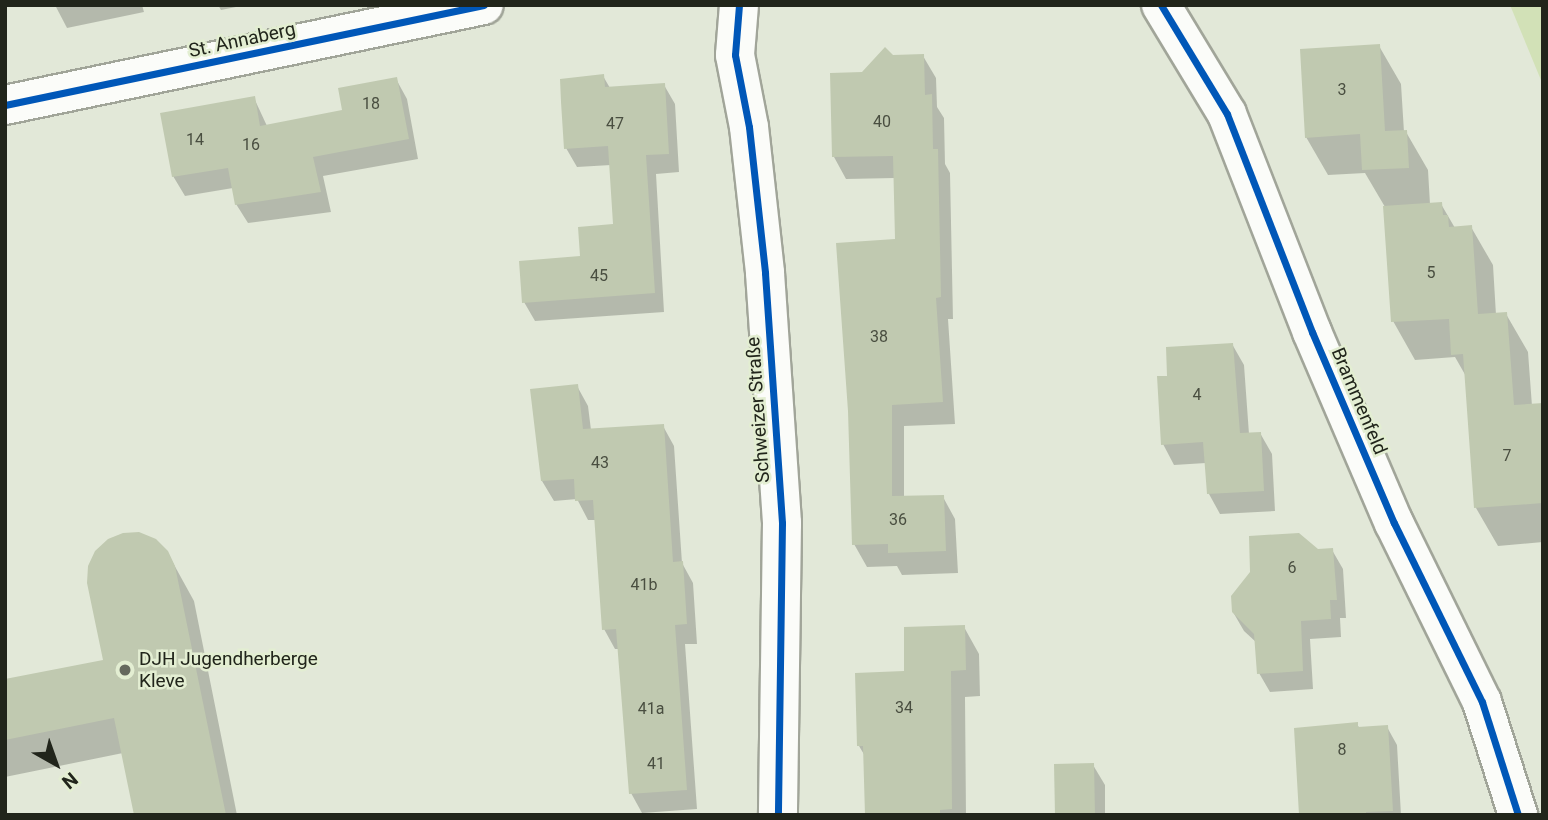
<!DOCTYPE html>
<meta charset="utf-8">
<style>
body{margin:0}
#map{position:relative;width:1548px;height:820px;overflow:hidden;background:#e2e8d8;font-family:Roboto,sans-serif}
div>[style]{position:absolute}
.green>*{inset:0;background:#d2e1b7}
.shadow>*{inset:0;background:#0003}
.building>*{inset:0;background:#c0c9b0}
.roads{filter:drop-shadow(2px 0 #a1a599) drop-shadow(-2px 0 #a1a599) drop-shadow(0 2px #a1a599) drop-shadow(0 -2px #a1a599)}
.street>*{height:38px;margin:-19px;padding:0 19px;transform-origin:19px;border-radius:19px;background:#fbfcf9}
.cycleway>*{height:7px;margin:-3.5px;padding:0 3.5px;transform-origin:3.5px;border-radius:3.5px;background:#0057b8}
.dots>*{width:19px;height:19px;translate:-50% -50%;box-sizing:border-box;border:4px solid #e3eed2;border-radius:50%}
span{translate:-50% -50%;white-space:nowrap;text-align:center;line-height:1.15;-webkit-text-stroke:5px #e3eed2;paint-order:stroke}
.number-label{font-size:16px;color:#494e40}
.number-label span{-webkit-text-stroke-width:0}
.street-label{font-size:19px;color:#21251b}
.poi-label{font-size:19px;color:#21251b}
.left{translate:0 -50%;text-align:left}
.frame{position:absolute;inset:0;border:7px solid #21251b;pointer-events:none}
.north{position:absolute;left:21px;top:729px;width:70px;height:70px;-webkit-text-stroke:5px #e3eed2;paint-order:stroke;rotate:140deg;font-size:19px;font-weight:700;line-height:28px;text-align:center;color:#21251b}
.north::after{content:'';display:block;margin:auto;width:24px;height:32px;background:#21251b;clip-path:polygon(50% 0,100% 100%,50% 72%,0 100%)}
</style>
<div id="map">
<div class="green">
<i style="clip-path:polygon(1510px 5px,1543px 5px,1543px 85px)"></i>
</div>
<div class="shadow">
<i style="clip-path:polygon(55px 5px,142px 5px,144px 12px,67px 28px)"></i>
<i style="clip-path:polygon(218px 5px,246px 5px,221px 10px)"></i>
<i style="clip-path:polygon(1379px 46px,1401px 84px,1404px 132px,1406px 132px,1428px 170px,1430px 204px,1441px 204px,1455px 228px,1471px 227px,1493px 265px,1496px 315px,1506px 314px,1528px 352px,1532px 406px,1543px 405px,1543px 542px,1498px 546px,1476px 508px,1467px 378px,1455px 357px,1415px 360px,1393px 321px,1385px 207px,1365px 173px,1328px 175px,1306px 137px)"></i>
<i style="clip-path:polygon(923px 56px,936px 78px,937px 107px,944px 118px,945px 164px,950px 173px,953px 319px,948px 319px,955px 424px,904px 426px,904px 498px,943px 497px,955px 519px,958px 573px,902px 575px,897px 566px,867px 567px,854px 544px,850px 411px,897px 241px,895px 178px,846px 179px,834px 157px,863px 73px,892px 57px)"></i>
<i style="clip-path:polygon(603px 76px,610px 88px,664px 85px,675px 104px,679px 172px,656px 174px,664px 312px,535px 321px,524px 302px,582px 257px,615px 226px,611px 165px,577px 167px,566px 148px)"></i>
<i style="clip-path:polygon(396px 79px,407px 99px,418px 159px,323px 176px,331px 212px,248px 223px,236px 204px,233px 188px,185px 196px,173px 176px,254px 98px,267px 126px,344px 112px)"></i>
<i style="clip-path:polygon(1232px 344px,1244px 365px,1249px 434px,1260px 433px,1272px 454px,1275px 511px,1220px 514px,1209px 494px,1206px 463px,1174px 465px,1163px 444px,1169px 378px)"></i>
<i style="clip-path:polygon(577px 386px,588px 406px,591px 430px,663px 426px,674px 446px,682px 563px,693px 583px,697px 644px,685px 644px,697px 809px,642px 813px,631px 793px,620px 649px,615px 649px,604px 629px,596px 520px,588px 520px,577px 499px,554px 501px,542px 481px)"></i>
<i style="clip-path:polygon(1332px 550px,1343px 569px,1346px 618px,1340px 618px,1341px 637px,1310px 639px,1313px 689px,1270px 692px,1259px 673px,1257px 643px,1244px 631px,1233px 612px,1318px 551px)"></i>
<i style="clip-path:polygon(167px 552px,194px 601px,237px 815px,136px 815px,123px 753px,5px 777px,5px 681px,105px 661px)"></i>
<i style="clip-path:polygon(964px 627px,979px 654px,980px 696px,965px 697px,966px 815px,866px 815px,865px 756px,859px 746px,906px 673px)"></i>
<i style="clip-path:polygon(1357px 724px,1360px 729px,1387px 727px,1397px 745px,1401px 815px,1310px 815px)"></i>
<i style="clip-path:polygon(1093px 765px,1105px 785px,1105px 815px,1057px 815px)"></i>
</div>
<div class="building">
<i style="clip-path:polygon(1380px 44px,1385px 131px,1407px 130px,1409px 168px,1362px 170px,1360px 134px,1305px 138px,1300px 49px)"></i>
<i style="clip-path:polygon(885px 47px,893px 55px,924px 54px,925px 95px,932px 94px,933px 149px,938px 149px,941px 297px,936px 298px,943px 402px,892px 405px,892px 496px,944px 495px,946px 551px,888px 553px,888px 544px,852px 545px,848px 411px,836px 243px,895px 239px,893px 156px,832px 157px,830px 73px,862px 72px)"></i>
<i style="clip-path:polygon(604px 74px,605px 87px,665px 83px,669px 154px,646px 155px,655px 293px,522px 303px,519px 261px,580px 256px,578px 227px,613px 224px,608px 146px,564px 149px,561px 102px,560px 79px)"></i>
<i style="clip-path:polygon(397px 77px,409px 139px,313px 157px,321px 192px,235px 205px,228px 168px,172px 177px,160px 113px,255px 96px,260px 126px,342px 110px,338px 88px)"></i>
<i style="clip-path:polygon(1442px 202px,1443px 215px,1448px 215px,1449px 227px,1472px 225px,1478px 314px,1507px 312px,1514px 405px,1543px 403px,1543px 503px,1474px 508px,1463px 354px,1451px 355px,1449px 319px,1391px 322px,1383px 206px)"></i>
<i style="clip-path:polygon(1233px 343px,1240px 433px,1261px 432px,1264px 491px,1207px 494px,1203px 442px,1161px 445px,1157px 376px,1167px 376px,1166px 347px)"></i>
<i style="clip-path:polygon(578px 384px,583px 429px,664px 424px,673px 562px,683px 561px,687px 624px,675px 625px,687px 790px,629px 794px,616px 629px,602px 630px,593px 500px,575px 501px,574px 479px,541px 481px,530px 389px)"></i>
<i style="clip-path:polygon(139px 532px,156px 539px,168px 551px,175px 566px,226px 815px,134px 815px,114px 718px,5px 740px,5px 679px,103px 660px,87px 583px,88px 566px,95px 551px,108px 539px,123px 533px)"></i>
<i style="clip-path:polygon(1299px 533px,1318px 549px,1333px 548px,1337px 600px,1330px 600px,1331px 619px,1301px 621px,1303px 671px,1257px 674px,1254px 634px,1232px 612px,1231px 596px,1250px 572px,1249px 536px)"></i>
<i style="clip-path:polygon(965px 625px,966px 670px,951px 671px,952px 809px,940px 810px,940px 815px,865px 815px,863px 746px,857px 746px,855px 673px,904px 671px,904px 627px)"></i>
<i style="clip-path:polygon(1358px 722px,1358px 727px,1388px 725px,1393px 811px,1366px 812px,1366px 815px,1299px 815px,1294px 728px)"></i>
<i style="clip-path:polygon(1094px 763px,1095px 815px,1055px 815px,1054px 764px)"></i>
</div>
<div class="roads">
<div class="street">
<i style="left:739px;top:5px;width:50px;rotate:94.6deg"></i>
<i style="left:735px;top:55px;width:73px;rotate:79deg"></i>
<i style="left:749px;top:127px;width:147px;rotate:83.7deg"></i>
<i style="left:765px;top:273px;width:251px;rotate:86.1deg"></i>
<i style="left:782px;top:523px;width:292px;rotate:90.8deg"></i>
<i style="left:1161px;top:5px;width:127px;rotate:58.8deg"></i>
<i style="left:1227px;top:114px;width:234px;rotate:68.7deg"></i>
<i style="left:1312px;top:332px;width:208px;rotate:66.8deg"></i>
<i style="left:1394px;top:523px;width:199px;rotate:63.8deg"></i>
<i style="left:1482px;top:702px;width:119px;rotate:72.3deg"></i>
<i style="left:5px;top:105px;width:489px;rotate:-11.8deg"></i>
</div>
</div>
<div class="cycleway">
<i style="left:739px;top:5px;width:50px;rotate:94.6deg"></i>
<i style="left:735px;top:55px;width:73px;rotate:79deg"></i>
<i style="left:749px;top:127px;width:147px;rotate:83.7deg"></i>
<i style="left:765px;top:273px;width:251px;rotate:86.1deg"></i>
<i style="left:782px;top:523px;width:292px;rotate:90.8deg"></i>
<i style="left:1161px;top:5px;width:127px;rotate:58.8deg"></i>
<i style="left:1227px;top:114px;width:234px;rotate:68.7deg"></i>
<i style="left:1312px;top:332px;width:208px;rotate:66.8deg"></i>
<i style="left:1394px;top:523px;width:199px;rotate:63.8deg"></i>
<i style="left:1482px;top:702px;width:119px;rotate:72.3deg"></i>
<i style="left:5px;top:105px;width:489px;rotate:-11.8deg"></i>
</div>
<div class="dots">
<i style="left:125px;top:670px;background:#65695d"></i>
</div>
<div class="number-label">
<span style="left:1342px;top:90px">3</span>
<span style="left:371px;top:104px">18</span>
<span style="left:882px;top:122px">40</span>
<span style="left:615px;top:124px">47</span>
<span style="left:195px;top:140px">14</span>
<span style="left:251px;top:145px">16</span>
<span style="left:1431px;top:273px">5</span>
<span style="left:599px;top:276px">45</span>
<span style="left:879px;top:337px">38</span>
<span style="left:1197px;top:395px">4</span>
<span style="left:1507px;top:456px">7</span>
<span style="left:600px;top:463px">43</span>
<span style="left:898px;top:520px">36</span>
<span style="left:1292px;top:568px">6</span>
<span style="left:644px;top:585px">41b</span>
<span style="left:904px;top:708px">34</span>
<span style="left:651px;top:709px">41a</span>
<span style="left:1342px;top:750px">8</span>
<span style="left:656px;top:764px">41</span>
</div>
<div class="street-label">
<span style="left:242px;top:40px;rotate:-12deg">St. Annaberg</span>
<span style="left:1359px;top:401px;rotate:67deg">Brammenfeld</span>
<span style="left:758px;top:410px;rotate:-94deg">Schweizer Straße</span>
</div>
<div class="poi-label">
<span class="left" style="left:139px;top:670px">DJH Jugendherberge<br>Kleve</span>
</div>
<div class="frame"></div>
<div class="north">N</div>
</div>
